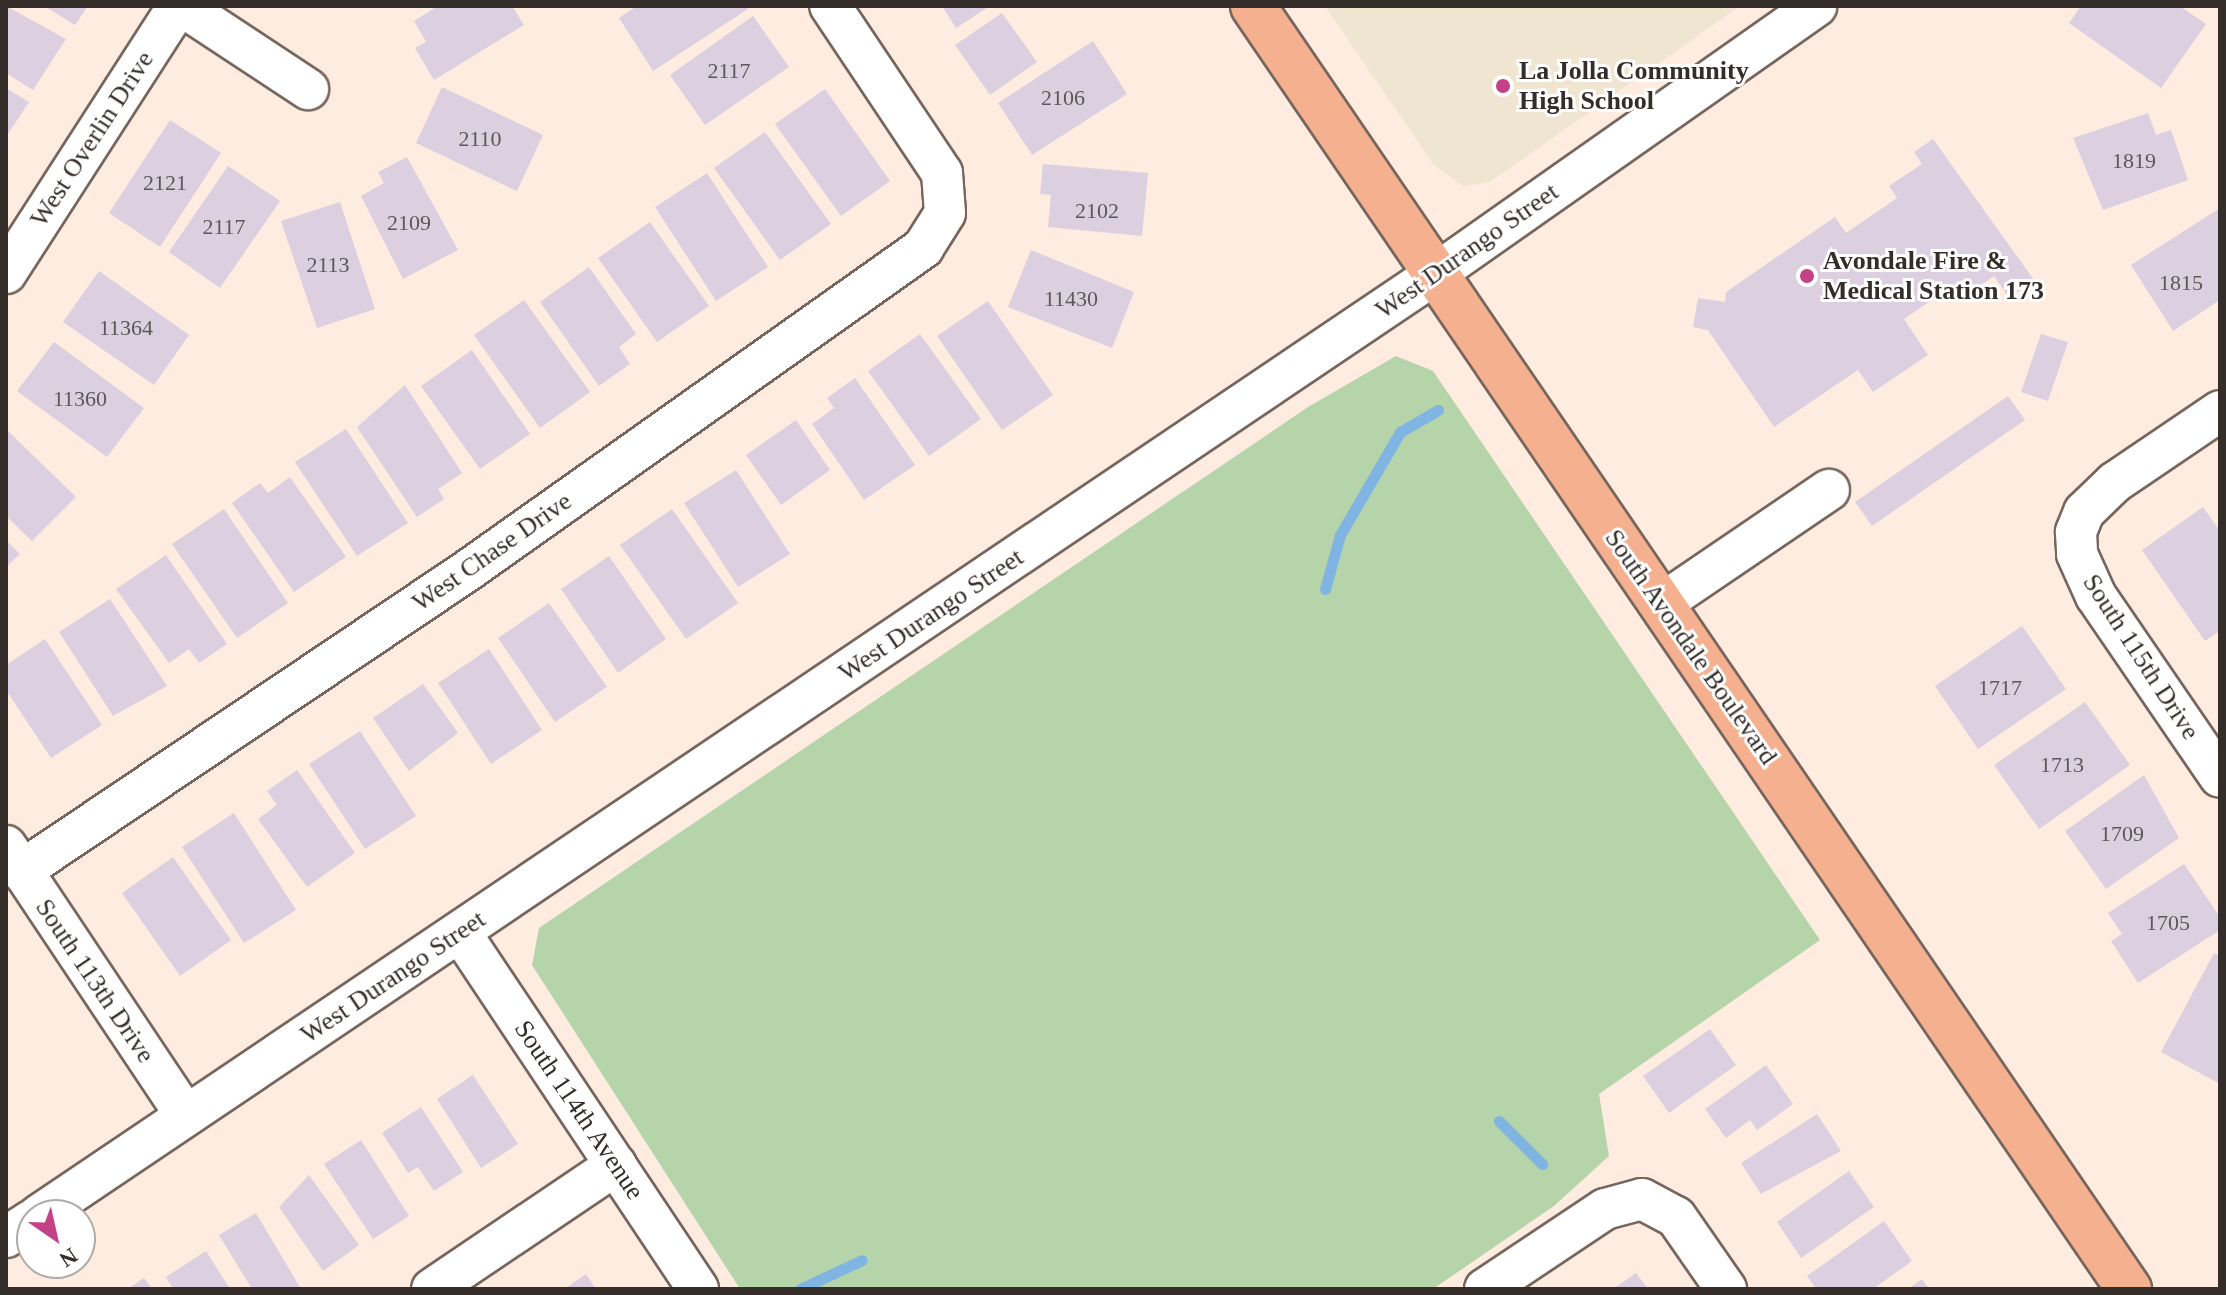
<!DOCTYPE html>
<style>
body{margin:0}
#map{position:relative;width:2226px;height:1295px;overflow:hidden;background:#feece0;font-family:Georgia,serif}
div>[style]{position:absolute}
.education>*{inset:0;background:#efe5d0}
.green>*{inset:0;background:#b6d4a9}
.stream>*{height:11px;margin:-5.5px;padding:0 5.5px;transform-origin:5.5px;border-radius:5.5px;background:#7fb4e3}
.building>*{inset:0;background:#dcd0e0}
.roads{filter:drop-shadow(2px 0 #76665d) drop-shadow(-2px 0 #76665d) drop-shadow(0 2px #76665d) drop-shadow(0 -2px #76665d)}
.minor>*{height:40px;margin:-20px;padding:0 20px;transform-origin:20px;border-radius:20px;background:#fff}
.major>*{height:44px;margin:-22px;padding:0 22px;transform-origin:22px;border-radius:22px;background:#f4b08f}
.dots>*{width:22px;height:22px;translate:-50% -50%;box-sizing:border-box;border:4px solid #fff;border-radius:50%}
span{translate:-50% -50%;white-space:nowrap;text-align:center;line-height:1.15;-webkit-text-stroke:6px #fff;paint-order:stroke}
.number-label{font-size:22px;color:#5e5657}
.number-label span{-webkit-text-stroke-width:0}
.poi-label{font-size:26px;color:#342d29;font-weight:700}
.left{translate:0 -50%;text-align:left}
.street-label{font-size:26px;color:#342d29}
.frame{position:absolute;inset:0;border:8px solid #342d29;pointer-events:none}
.north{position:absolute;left:16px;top:1199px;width:80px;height:80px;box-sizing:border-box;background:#fff;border:2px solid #aeaba9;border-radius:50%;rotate:146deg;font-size:22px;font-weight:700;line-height:32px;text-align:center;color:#342d29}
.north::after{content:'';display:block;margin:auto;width:28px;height:36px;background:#c44087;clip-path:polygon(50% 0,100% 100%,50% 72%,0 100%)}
</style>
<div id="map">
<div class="education">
<i style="clip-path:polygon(1325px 6px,1740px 6px,1490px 182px,1463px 186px,1434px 165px)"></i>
</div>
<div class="green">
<i style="clip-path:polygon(1396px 356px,1433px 371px,1820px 940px,1599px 1094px,1609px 1156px,1554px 1206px,1433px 1289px,740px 1289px,532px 965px,539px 928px,1308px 407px)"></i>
</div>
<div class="stream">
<i style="left:1325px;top:589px;width:56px;rotate:-74.5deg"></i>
<i style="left:1340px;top:535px;width:119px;rotate:-59.8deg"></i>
<i style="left:1400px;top:432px;width:44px;rotate:-30.1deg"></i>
<i style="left:1499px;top:1121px;width:61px;rotate:45deg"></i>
<i style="left:800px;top:1289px;width:68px;rotate:-25.1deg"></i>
</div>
<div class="building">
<i style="clip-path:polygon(6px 6px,66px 39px,33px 90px,6px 73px)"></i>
<i style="clip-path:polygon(44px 6px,88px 6px,75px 25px)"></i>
<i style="clip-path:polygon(438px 6px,512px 6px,524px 25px,434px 80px,415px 48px,426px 42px,414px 21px)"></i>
<i style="clip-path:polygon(637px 6px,746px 6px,748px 9px,653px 71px,619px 18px)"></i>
<i style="clip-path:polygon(942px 6px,990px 6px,956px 28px)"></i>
<i style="clip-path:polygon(2081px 6px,2180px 6px,2206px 24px,2161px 88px,2069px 23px)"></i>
<i style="clip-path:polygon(1002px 13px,1037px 62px,990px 95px,955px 45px)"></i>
<i style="clip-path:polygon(753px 16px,789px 67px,705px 125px,670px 75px)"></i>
<i style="clip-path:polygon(1093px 41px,1127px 94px,1032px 155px,998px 103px)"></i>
<i style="clip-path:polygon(442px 87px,543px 135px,517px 191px,416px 143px)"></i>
<i style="clip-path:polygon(6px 88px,29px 102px,6px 137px)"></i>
<i style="clip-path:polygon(825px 89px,890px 181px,841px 216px,775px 124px)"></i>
<i style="clip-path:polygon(2148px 113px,2156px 135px,2171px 130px,2188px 180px,2103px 210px,2073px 138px)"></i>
<i style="clip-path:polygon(170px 120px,221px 153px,160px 247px,109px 213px)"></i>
<i style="clip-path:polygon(765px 132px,831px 224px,780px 260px,714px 168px)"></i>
<i style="clip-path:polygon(1933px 139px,2034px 280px,2009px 298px,1994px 276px,1970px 293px,1961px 280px,1904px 319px,1928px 355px,1873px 392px,1858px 370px,1774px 427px,1708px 330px,1693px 327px,1698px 298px,1725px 302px,1726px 292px,1835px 217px,1846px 233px,1897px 198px,1889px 186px,1922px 164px,1914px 152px)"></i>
<i style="clip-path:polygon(407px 157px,458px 250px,403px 279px,361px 196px,384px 183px,378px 172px)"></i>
<i style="clip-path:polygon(1043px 164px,1148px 173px,1142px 236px,1048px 227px,1051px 195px,1040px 194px)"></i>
<i style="clip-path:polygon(228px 166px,280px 201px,220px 288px,169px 252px)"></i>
<i style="clip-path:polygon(707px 173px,768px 267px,716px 301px,655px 207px)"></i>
<i style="clip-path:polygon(340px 202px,375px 309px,317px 328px,281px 221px)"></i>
<i style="clip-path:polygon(2220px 208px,2220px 300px,2173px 331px,2131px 265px)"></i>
<i style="clip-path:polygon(650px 222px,709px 306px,657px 342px,598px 258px)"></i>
<i style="clip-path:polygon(1031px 250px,1134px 292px,1112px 348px,1008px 307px)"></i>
<i style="clip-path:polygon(589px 267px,636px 334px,619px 347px,630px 364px,599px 386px,540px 302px)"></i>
<i style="clip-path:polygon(99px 271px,189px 335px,154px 385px,63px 322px)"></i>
<i style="clip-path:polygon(524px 300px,590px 392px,540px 428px,474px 335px)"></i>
<i style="clip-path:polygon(988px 301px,1053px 395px,1002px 430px,937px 336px)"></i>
<i style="clip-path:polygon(920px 334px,981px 419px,929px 456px,868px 371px)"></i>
<i style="clip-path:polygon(2041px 334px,2068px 342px,2048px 401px,2021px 392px)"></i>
<i style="clip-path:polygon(54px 342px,144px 408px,107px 457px,17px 391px)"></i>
<i style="clip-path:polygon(472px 350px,530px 434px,480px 469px,421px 386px)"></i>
<i style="clip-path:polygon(855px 378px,915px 465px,864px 500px,812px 424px,834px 408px,827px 398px)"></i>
<i style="clip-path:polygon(405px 385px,462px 473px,438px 489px,444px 499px,417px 517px,357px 427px)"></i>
<i style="clip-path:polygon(2008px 396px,2025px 420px,1872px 526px,1855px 502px)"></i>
<i style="clip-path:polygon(796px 420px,830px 470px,781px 505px,746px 455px)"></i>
<i style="clip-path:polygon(6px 429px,76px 497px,32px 541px,6px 516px)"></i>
<i style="clip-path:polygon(346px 429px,408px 523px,357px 556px,295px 462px)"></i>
<i style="clip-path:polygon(736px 470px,790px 554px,738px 587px,684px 503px)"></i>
<i style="clip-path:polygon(290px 477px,346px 557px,294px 592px,232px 503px,260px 483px,268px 493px)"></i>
<i style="clip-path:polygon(2203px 507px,2220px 531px,2220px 631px,2205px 641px,2142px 550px)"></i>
<i style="clip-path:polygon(224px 509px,288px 603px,237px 638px,172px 544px)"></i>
<i style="clip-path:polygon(672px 509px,738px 603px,686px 639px,620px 545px)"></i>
<i style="clip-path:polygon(6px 540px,20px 554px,6px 567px)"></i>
<i style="clip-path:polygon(166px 555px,227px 644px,199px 663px,189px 649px,169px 663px,116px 589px)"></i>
<i style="clip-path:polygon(609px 556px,666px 639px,618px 673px,561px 589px)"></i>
<i style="clip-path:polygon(110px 599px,167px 686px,113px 716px,59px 632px)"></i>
<i style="clip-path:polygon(549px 603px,607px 687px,555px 722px,498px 638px)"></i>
<i style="clip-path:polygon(2022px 626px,2066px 689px,1978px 749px,1935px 686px)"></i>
<i style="clip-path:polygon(45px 639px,102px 725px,51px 758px,6px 690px,6px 665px)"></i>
<i style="clip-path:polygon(489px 649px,542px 730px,491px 764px,438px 683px)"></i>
<i style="clip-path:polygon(423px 684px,458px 733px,409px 771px,373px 718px)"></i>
<i style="clip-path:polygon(2085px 702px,2130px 765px,2039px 829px,1994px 765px)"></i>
<i style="clip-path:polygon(360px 731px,416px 816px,365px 849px,309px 764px)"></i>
<i style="clip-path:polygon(297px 770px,355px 853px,307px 887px,258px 819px,277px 805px,267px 791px)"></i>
<i style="clip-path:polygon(2144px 775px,2179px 838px,2106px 889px,2065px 831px)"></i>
<i style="clip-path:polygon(234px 813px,296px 910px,244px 943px,182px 847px)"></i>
<i style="clip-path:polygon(173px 857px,231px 940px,180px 976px,122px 893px)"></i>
<i style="clip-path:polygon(2184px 864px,2220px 917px,2220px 930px,2138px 983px,2111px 941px,2122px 934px,2108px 913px)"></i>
<i style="clip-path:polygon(2214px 953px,2220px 956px,2220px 1084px,2161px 1052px)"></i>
<i style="clip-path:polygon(1710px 1029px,1736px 1065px,1669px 1113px,1643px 1076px)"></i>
<i style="clip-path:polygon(1766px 1065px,1793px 1104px,1757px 1130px,1750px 1120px,1726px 1138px,1705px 1109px)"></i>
<i style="clip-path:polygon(473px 1075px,518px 1144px,481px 1168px,437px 1099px)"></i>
<i style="clip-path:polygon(421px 1107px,463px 1172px,434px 1191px,418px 1167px,408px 1173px,382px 1133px)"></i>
<i style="clip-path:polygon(1817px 1114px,1841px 1151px,1761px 1194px,1741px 1163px)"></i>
<i style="clip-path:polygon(361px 1140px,409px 1216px,373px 1239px,324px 1164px)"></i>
<i style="clip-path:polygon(1849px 1171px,1874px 1207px,1801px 1258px,1777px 1222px)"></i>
<i style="clip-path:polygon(309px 1175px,359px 1245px,323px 1271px,279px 1207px)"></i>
<i style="clip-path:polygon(256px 1213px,301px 1289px,252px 1289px,219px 1235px)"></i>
<i style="clip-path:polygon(1884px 1221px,1912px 1261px,1873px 1289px,1816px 1289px,1807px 1276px)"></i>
<i style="clip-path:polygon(206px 1251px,230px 1289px,173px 1289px,166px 1277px)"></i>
<i style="clip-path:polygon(1636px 1273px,1648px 1289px,1613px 1289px)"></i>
<i style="clip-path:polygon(586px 1274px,596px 1289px,564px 1289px)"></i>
<i style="clip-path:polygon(144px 1278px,152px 1289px,128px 1289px)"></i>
<i style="clip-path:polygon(1922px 1279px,1929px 1289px,1908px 1289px)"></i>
</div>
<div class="roads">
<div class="minor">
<i style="left:182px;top:6px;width:151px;rotate:33.4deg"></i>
<i style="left:6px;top:273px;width:318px;rotate:-57.2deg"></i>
<i style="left:2220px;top:411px;width:127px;rotate:145.9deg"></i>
<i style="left:2115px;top:482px;width:43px;rotate:135.9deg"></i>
<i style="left:2084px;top:512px;width:22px;rotate:112deg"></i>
<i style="left:2076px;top:532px;width:22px;rotate:87deg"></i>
<i style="left:2077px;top:554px;width:46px;rotate:65.7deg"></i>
<i style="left:2096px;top:596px;width:219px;rotate:55.6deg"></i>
<i style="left:1661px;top:604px;width:203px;rotate:-34.2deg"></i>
<i style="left:6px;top:846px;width:324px;rotate:56.3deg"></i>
<i style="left:21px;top:871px;width:538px;rotate:-33.93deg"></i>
<i style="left:467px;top:571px;width:559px;rotate:-35.31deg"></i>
<i style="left:923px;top:248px;width:41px;rotate:-57.8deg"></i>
<i style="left:945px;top:213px;width:40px;rotate:-94.3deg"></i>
<i style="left:942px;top:173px;width:201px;rotate:-123.8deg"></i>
<i style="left:460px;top:932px;width:429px;rotate:56.3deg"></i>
<i style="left:39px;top:1215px;width:1684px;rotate:-33.98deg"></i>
<i style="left:1435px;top:274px;width:466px;rotate:-35.1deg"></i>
<i style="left:6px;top:1237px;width:31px;rotate:-33deg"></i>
<i style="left:432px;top:1289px;width:222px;rotate:-34deg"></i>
<i style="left:1485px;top:1289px;width:144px;rotate:-33.7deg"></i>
<i style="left:1605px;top:1209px;width:38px;rotate:-15deg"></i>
<i style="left:1642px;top:1199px;width:38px;rotate:28deg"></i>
<i style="left:1676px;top:1217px;width:88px;rotate:55.2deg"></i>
</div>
<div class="major">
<i style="left:1253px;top:6px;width:1554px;rotate:55.68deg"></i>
</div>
</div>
<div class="dots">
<i style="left:1503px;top:86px;background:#c44087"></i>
<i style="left:1807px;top:276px;background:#c44087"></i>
</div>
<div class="number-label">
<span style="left:729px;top:71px">2117</span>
<span style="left:1063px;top:98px">2106</span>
<span style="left:480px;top:139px">2110</span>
<span style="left:2134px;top:161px">1819</span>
<span style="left:165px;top:183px">2121</span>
<span style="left:1097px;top:211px">2102</span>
<span style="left:409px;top:223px">2109</span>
<span style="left:224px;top:227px">2117</span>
<span style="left:328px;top:265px">2113</span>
<span style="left:2181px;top:283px">1815</span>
<span style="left:1071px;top:299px">11430</span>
<span style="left:126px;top:328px">11364</span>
<span style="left:80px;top:399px">11360</span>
<span style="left:2000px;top:688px">1717</span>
<span style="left:2062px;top:765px">1713</span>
<span style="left:2122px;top:834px">1709</span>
<span style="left:2168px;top:923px">1705</span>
</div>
<div class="poi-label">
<span class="left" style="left:1519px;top:86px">La Jolla Community<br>High School</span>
<span class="left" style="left:1823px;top:276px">Avondale Fire &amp;<br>Medical Station 173</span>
</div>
<div class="street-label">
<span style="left:92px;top:139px;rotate:-57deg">West Overlin Drive</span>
<span style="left:1467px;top:251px;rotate:-35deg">West Durango Street</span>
<span style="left:492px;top:552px;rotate:-35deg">West Chase Drive</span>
<span style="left:931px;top:615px;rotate:-34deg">West Durango Street</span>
<span style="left:1691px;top:647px;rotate:55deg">South Avondale Boulevard</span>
<span style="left:2141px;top:657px;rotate:57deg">South 115th Drive</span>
<span style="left:393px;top:977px;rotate:-34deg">West Durango Street</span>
<span style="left:95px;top:981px;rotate:56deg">South 113th Drive</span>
<span style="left:579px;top:1110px;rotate:56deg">South 114th Avenue</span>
</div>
<div class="frame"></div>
<div class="north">N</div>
</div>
